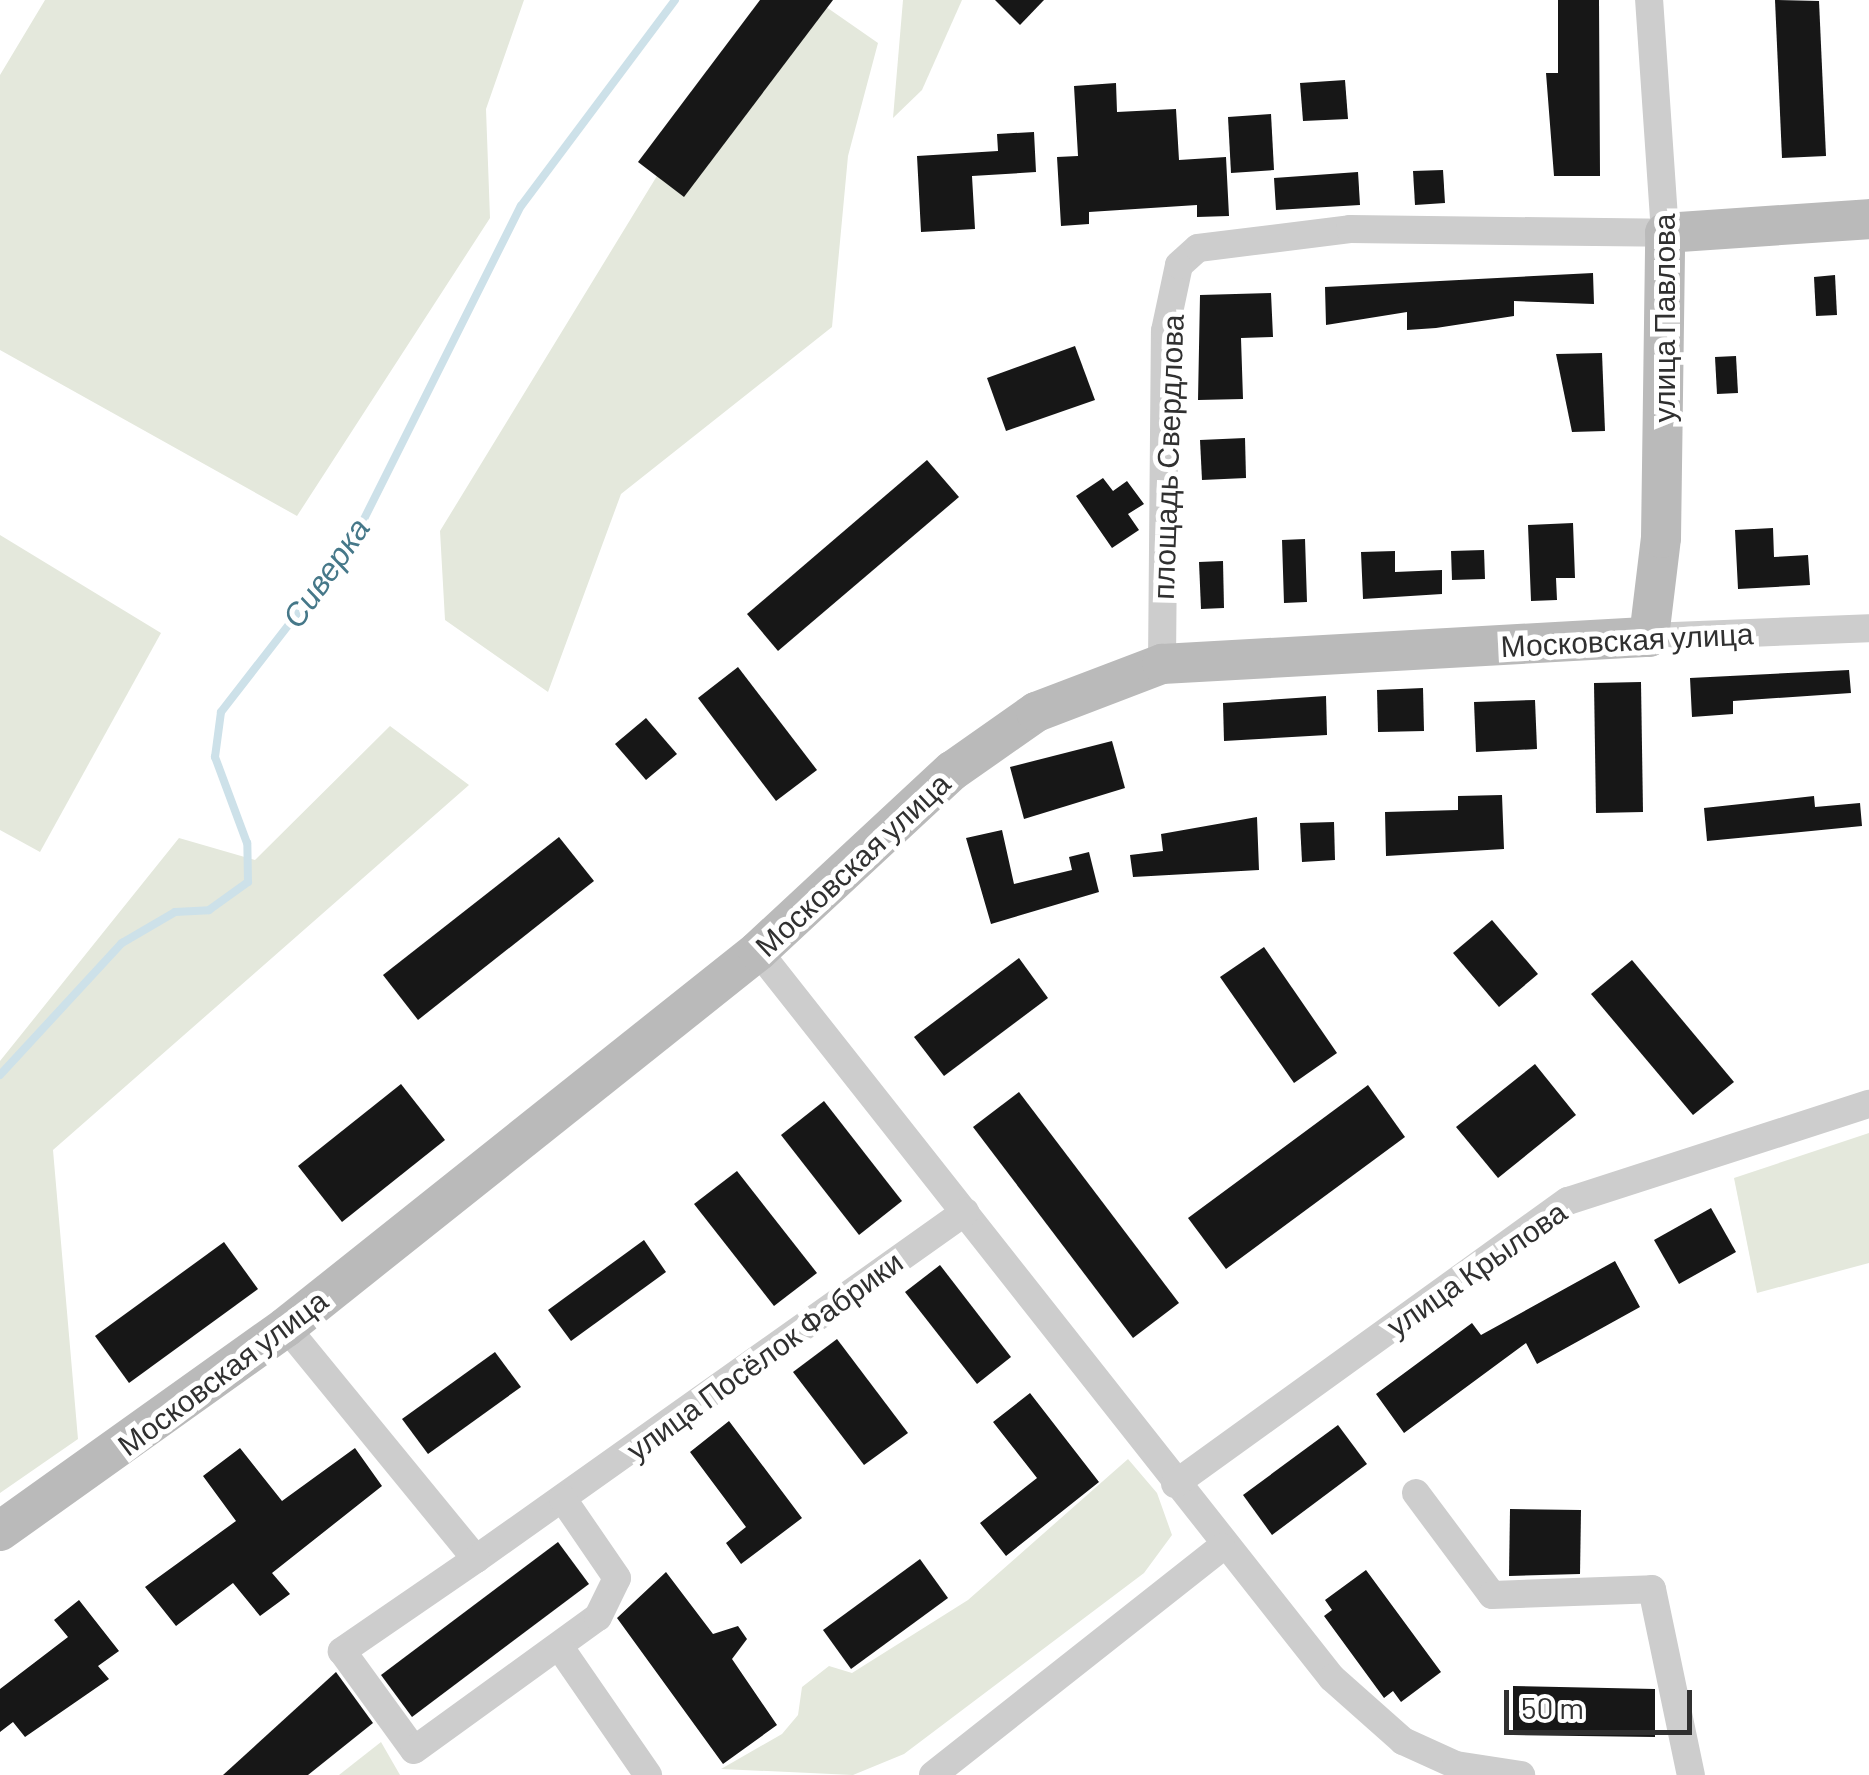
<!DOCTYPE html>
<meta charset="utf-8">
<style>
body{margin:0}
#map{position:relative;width:1869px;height:1775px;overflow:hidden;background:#fff;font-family:Barlow,sans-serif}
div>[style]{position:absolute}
.green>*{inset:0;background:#e4e8dc}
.stream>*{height:8px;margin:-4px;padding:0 4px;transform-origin:4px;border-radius:4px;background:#cde1e9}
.building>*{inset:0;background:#171717}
.minor>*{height:28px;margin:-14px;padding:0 14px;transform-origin:14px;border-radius:14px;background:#cdcdcd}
.secondary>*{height:40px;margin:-20px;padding:0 20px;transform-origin:20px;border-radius:20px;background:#bababa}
span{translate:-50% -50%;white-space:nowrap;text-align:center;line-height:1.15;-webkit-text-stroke:10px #fff;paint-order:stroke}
.street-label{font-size:30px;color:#303030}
.water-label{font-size:32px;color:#467889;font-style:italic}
.scale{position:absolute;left:1504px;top:1690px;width:188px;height:45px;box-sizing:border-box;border:5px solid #303030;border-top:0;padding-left:12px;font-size:30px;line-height:35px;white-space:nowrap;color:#303030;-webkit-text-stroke:8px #fff;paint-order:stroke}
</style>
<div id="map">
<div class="green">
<i style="clip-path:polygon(45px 0,524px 0,486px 109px,490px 218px,297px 516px,0 350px,0 75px)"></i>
<i style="clip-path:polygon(903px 0,962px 0,922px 90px,893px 118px)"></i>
<i style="clip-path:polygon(819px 2px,878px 43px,848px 156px,832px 327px,621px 494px,548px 692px,445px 620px,440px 531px,715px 81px)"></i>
<i style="clip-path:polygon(0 535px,161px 633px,40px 852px,0 830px)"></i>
<i style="clip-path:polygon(390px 726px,469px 785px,53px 1150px,78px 1439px,0 1493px,0 1061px,179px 838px,255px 860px)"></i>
<i style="clip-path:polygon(1869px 1133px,1869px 1263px,1757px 1293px,1734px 1178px)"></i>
<i style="clip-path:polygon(1128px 1459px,1157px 1493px,1172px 1535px,1144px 1573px,904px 1754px,853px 1775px,721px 1769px,782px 1734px,798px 1715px,802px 1687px,829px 1666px,852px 1673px,968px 1600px)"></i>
<i style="clip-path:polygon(381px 1742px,400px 1775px,339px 1775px)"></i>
</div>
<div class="stream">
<i style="left:0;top:1075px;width:180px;rotate:-47.3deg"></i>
<i style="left:122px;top:943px;width:61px;rotate:-30.3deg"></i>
<i style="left:175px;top:912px;width:34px;rotate:-3deg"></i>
<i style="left:209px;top:910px;width:48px;rotate:-35.7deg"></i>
<i style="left:248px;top:882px;width:39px;rotate:-91deg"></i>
<i style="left:247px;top:843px;width:92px;rotate:-110.4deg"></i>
<i style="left:215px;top:757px;width:45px;rotate:-82.4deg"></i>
<i style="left:221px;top:712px;width:214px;rotate:-52.2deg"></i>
<i style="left:352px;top:543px;width:377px;rotate:-63.4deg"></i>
<i style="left:521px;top:206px;width:257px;rotate:-53.2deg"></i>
</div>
<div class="building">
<i style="clip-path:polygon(760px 0,833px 0,684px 197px,638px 162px)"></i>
<i style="clip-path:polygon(995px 0,1044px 0,1020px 25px)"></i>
<i style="clip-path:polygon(1558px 0,1599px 0,1600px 176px,1554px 176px,1546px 73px,1558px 73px)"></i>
<i style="clip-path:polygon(1775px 0,1819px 1px,1826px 156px,1782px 158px)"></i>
<i style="clip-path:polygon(1345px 80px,1348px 119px,1303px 121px,1300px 83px)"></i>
<i style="clip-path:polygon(1116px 83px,1117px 112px,1176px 109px,1179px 160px,1226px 157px,1229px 216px,1197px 217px,1197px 205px,1089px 212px,1089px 224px,1061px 226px,1057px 157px,1078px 156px,1074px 86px)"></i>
<i style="clip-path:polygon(1271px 114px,1274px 170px,1231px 173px,1228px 117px)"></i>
<i style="clip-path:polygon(1034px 132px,1036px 172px,972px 176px,975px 229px,921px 232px,917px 156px,998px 151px,997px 134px)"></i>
<i style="clip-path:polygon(1443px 170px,1445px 203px,1415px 205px,1413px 171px)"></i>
<i style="clip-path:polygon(1358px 172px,1360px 205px,1276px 210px,1274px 178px)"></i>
<i style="clip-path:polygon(1593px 273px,1594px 304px,1514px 301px,1514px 316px,1436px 328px,1407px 330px,1407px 312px,1326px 325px,1325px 287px)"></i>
<i style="clip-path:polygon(1835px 275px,1837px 315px,1816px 316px,1814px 277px)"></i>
<i style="clip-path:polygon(1271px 293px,1273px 337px,1241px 338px,1243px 399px,1198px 400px,1200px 295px)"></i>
<i style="clip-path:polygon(1075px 346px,1095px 400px,1006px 431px,987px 378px)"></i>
<i style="clip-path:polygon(1602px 353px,1605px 431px,1572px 432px,1556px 354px)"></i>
<i style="clip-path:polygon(1736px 356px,1738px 393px,1717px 394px,1715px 357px)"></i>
<i style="clip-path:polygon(1245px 438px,1246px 478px,1202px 480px,1200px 440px)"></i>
<i style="clip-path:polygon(927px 460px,959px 497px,778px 651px,747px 614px)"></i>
<i style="clip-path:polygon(1103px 478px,1113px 491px,1127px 481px,1144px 504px,1128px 514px,1139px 530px,1112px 548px,1076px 496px)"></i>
<i style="clip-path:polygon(1573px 523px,1575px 578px,1556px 578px,1557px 600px,1531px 601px,1528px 525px)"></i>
<i style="clip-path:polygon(1773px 528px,1774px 557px,1808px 555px,1810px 585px,1738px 589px,1735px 530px)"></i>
<i style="clip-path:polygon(1305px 539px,1307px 602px,1284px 603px,1282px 540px)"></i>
<i style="clip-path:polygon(1484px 550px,1485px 579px,1452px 580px,1451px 551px)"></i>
<i style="clip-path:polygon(1395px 551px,1395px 572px,1442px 570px,1442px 594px,1363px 599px,1361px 552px)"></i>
<i style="clip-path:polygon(1223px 561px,1224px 608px,1201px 609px,1199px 562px)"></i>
<i style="clip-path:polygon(738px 667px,817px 770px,776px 801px,698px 698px)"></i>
<i style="clip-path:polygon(1849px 670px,1851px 693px,1733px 701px,1733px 714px,1692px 717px,1690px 678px)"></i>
<i style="clip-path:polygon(1641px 682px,1643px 812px,1596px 813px,1594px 683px)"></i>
<i style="clip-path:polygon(1423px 688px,1424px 731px,1378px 732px,1377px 690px)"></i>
<i style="clip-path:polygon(1326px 696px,1327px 735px,1224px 741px,1223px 703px)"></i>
<i style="clip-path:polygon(1535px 700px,1537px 749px,1476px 752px,1474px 702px)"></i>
<i style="clip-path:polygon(646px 718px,677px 754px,646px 780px,615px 744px)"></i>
<i style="clip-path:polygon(1112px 741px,1125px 788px,1024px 819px,1010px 767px)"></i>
<i style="clip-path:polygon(1502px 795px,1504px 849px,1386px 856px,1385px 812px,1458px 810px,1458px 796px)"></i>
<i style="clip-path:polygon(1814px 796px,1815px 807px,1860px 803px,1862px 826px,1707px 841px,1704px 808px)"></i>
<i style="clip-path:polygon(1257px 817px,1259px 870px,1133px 877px,1130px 855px,1163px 851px,1161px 834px)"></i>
<i style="clip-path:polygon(1334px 822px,1335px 860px,1302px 862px,1300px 823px)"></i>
<i style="clip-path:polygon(1002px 830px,1014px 884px,1072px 870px,1069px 857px,1089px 852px,1099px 892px,991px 924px,966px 838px)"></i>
<i style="clip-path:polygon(559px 837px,594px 881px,418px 1020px,383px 975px)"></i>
<i style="clip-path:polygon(1492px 920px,1538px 974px,1499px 1007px,1453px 953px)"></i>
<i style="clip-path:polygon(1264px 947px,1337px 1053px,1294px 1083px,1220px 977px)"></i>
<i style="clip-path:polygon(1019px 958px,1048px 998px,944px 1076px,914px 1037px)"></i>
<i style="clip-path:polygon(1632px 960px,1734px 1082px,1693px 1115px,1591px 994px)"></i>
<i style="clip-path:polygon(1535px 1064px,1576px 1115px,1498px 1178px,1456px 1127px)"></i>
<i style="clip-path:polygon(401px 1084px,445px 1140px,342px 1222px,298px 1166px)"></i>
<i style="clip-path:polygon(1368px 1085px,1405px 1137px,1226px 1269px,1188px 1218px)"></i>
<i style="clip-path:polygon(1019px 1092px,1179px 1303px,1133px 1338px,973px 1127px)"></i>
<i style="clip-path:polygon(824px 1101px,902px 1201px,859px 1235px,781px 1135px)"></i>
<i style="clip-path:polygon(737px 1171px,817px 1273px,774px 1306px,694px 1204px)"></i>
<i style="clip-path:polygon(1711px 1208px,1736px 1252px,1679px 1284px,1654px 1240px)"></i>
<i style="clip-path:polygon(644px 1240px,666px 1272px,571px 1341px,548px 1310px)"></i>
<i style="clip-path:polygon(224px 1242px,258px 1289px,129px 1383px,95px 1336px)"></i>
<i style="clip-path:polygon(1615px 1261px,1640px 1307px,1537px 1364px,1526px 1343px,1404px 1433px,1376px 1394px,1472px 1323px,1481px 1335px)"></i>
<i style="clip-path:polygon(940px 1265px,1011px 1357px,977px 1384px,905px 1292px)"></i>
<i style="clip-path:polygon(837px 1339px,908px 1433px,864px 1465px,793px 1372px)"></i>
<i style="clip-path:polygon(495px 1352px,521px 1387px,428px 1454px,402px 1419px)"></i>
<i style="clip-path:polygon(1030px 1393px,1099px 1482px,1006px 1556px,980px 1523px,1037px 1478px,993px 1422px)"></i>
<i style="clip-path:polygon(729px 1421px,802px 1518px,741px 1564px,726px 1543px,746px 1527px,690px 1452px)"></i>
<i style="clip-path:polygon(1338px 1425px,1367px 1464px,1272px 1535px,1243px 1495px)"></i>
<i style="clip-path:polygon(240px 1448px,282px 1501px,355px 1448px,382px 1486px,272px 1573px,290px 1594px,260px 1616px,233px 1583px,176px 1626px,145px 1587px,236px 1521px,203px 1476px)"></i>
<i style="clip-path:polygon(1510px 1509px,1581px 1510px,1580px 1574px,1509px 1576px)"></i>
<i style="clip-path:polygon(558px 1542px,589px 1584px,412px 1717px,381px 1675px)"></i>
<i style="clip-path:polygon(920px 1559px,948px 1598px,851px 1669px,823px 1630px)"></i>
<i style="clip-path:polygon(1366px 1570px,1441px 1672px,1401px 1702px,1393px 1691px,1384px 1698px,1324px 1616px,1332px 1610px,1325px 1600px)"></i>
<i style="clip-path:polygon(666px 1572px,713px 1634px,738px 1626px,747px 1639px,732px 1659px,777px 1725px,723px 1764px,617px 1618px)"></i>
<i style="clip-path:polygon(79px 1600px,119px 1651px,98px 1666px,109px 1679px,25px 1737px,13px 1722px,0 1732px,0 1689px,68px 1637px,54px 1620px)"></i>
<i style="clip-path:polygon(336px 1672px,373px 1723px,308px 1775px,223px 1775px)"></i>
<i style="clip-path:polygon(1513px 1686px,1655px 1689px,1655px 1737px,1513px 1735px)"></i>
</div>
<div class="minor">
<i style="left:1649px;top:637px;width:220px;rotate:-2.3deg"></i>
<i style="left:1162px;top:664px;width:333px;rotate:-89.5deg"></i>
<i style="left:1165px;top:331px;width:67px;rotate:-78deg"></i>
<i style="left:1179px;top:265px;width:25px;rotate:-42deg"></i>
<i style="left:1198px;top:248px;width:153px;rotate:-7.1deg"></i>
<i style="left:1350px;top:229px;width:315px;rotate:0.7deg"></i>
<i style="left:1665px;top:233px;width:234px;rotate:-93.9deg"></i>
<i style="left:758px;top:951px;width:926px;rotate:51.71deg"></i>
<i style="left:1332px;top:1678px;width:95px;rotate:41.6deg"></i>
<i style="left:1403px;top:1741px;width:58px;rotate:24.4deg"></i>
<i style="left:1456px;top:1765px;width:66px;rotate:8.7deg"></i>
<i style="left:286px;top:1327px;width:300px;rotate:50.7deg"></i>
<i style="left:476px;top:1559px;width:600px;rotate:-35.36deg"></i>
<i style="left:1175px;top:1484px;width:484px;rotate:-35.8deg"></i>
<i style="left:1568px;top:1201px;width:316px;rotate:-17.9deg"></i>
<i style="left:1416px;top:1493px;width:127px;rotate:53.3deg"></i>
<i style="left:1492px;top:1595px;width:160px;rotate:-2.1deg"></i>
<i style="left:1652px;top:1589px;width:190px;rotate:78.2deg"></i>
<i style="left:476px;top:1559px;width:163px;rotate:145.5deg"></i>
<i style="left:342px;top:1651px;width:122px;rotate:54deg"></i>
<i style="left:414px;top:1750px;width:227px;rotate:-35.9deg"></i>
<i style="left:598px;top:1617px;width:43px;rotate:-64deg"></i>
<i style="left:617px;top:1578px;width:96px;rotate:-124.4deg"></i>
<i style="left:559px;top:1646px;width:157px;rotate:55.4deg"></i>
<i style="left:933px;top:1775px;width:368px;rotate:-38.3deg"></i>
</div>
<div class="secondary">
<i style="left:0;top:1531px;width:351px;rotate:-35.5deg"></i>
<i style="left:286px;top:1327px;width:603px;rotate:-38.54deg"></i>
<i style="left:758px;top:951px;width:265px;rotate:-42.9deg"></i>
<i style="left:952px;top:771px;width:103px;rotate:-35.1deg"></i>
<i style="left:1036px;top:712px;width:135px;rotate:-20.9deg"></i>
<i style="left:1162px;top:664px;width:488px;rotate:-3.2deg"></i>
<i style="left:1649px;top:637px;width:100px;rotate:-83.1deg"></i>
<i style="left:1661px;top:538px;width:305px;rotate:-89.2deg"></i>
<i style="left:1665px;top:233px;width:204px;rotate:-3.9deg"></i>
</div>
<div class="street-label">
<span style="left:1663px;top:318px;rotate:-90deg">улица Павлова</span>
<span style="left:1167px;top:457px;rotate:-88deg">площадь Свердлова</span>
<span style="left:1627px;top:639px;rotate:-3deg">Московская улица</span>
<span style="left:852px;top:864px;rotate:-43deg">Московская улица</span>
<span style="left:1476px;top:1268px;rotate:-35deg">улица Крылова</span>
<span style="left:764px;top:1355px;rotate:-36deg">улица Посёлок Фабрики</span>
<span style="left:222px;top:1372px;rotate:-37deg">Московская улица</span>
</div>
<div class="water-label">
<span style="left:325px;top:572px;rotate:-55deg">Сиверка</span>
</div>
<div class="scale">50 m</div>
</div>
